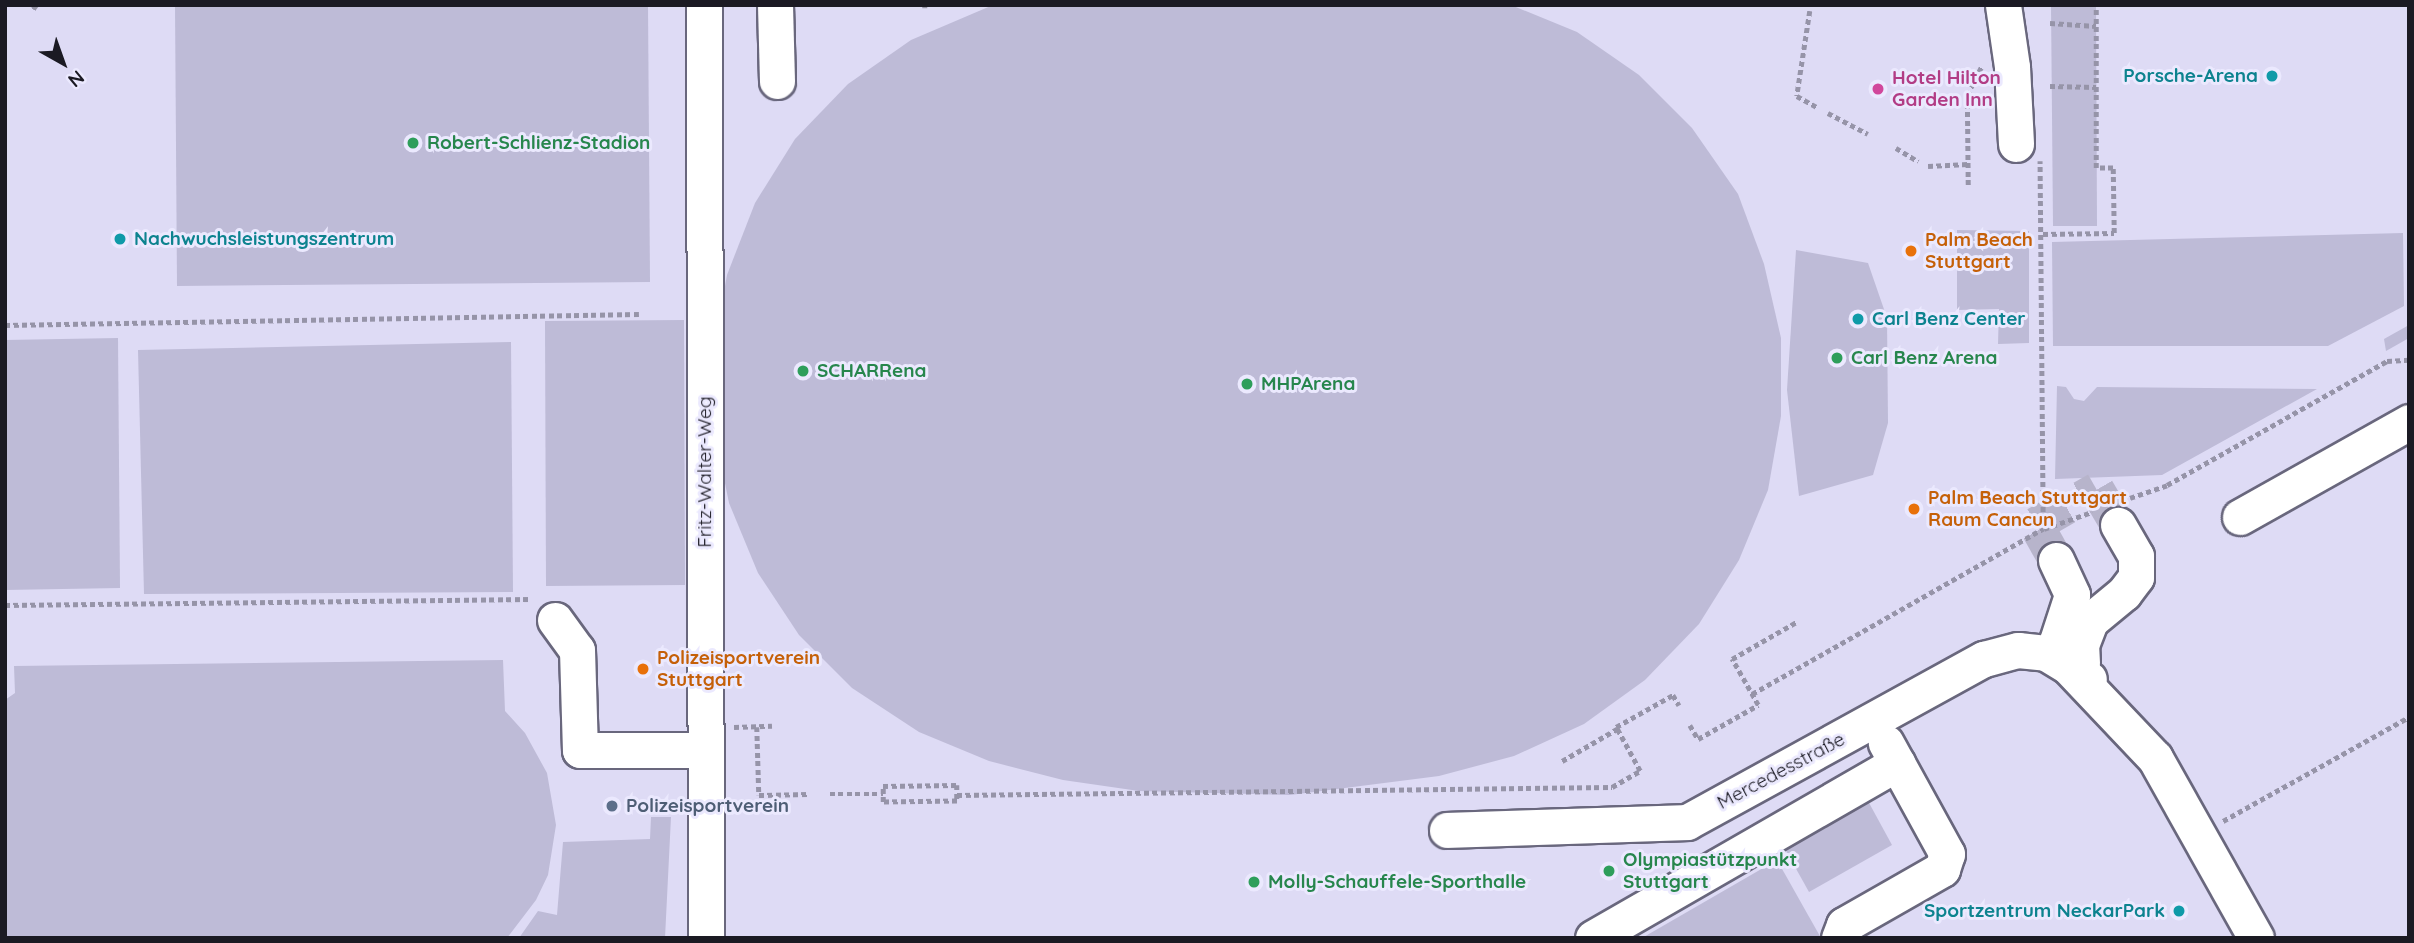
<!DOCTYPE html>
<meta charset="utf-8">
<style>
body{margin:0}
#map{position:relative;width:2414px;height:943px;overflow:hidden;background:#dedbf5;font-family:Quicksand,sans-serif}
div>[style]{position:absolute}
.green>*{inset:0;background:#bebbd7}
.minor-tunnel>*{height:35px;margin-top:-17.5px;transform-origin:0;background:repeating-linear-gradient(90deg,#b7b4cb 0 35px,transparent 0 53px)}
.path>*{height:4.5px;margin-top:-2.25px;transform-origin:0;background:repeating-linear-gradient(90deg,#9694a8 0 5px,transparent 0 8.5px)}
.roads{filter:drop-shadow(2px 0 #69677d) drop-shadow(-2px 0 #69677d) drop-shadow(0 2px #69677d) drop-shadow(0 -2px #69677d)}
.minor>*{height:35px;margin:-17.5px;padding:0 17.5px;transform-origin:17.5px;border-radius:17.5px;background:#fff}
.dots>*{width:19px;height:19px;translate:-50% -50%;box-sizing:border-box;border:4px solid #ebe9fe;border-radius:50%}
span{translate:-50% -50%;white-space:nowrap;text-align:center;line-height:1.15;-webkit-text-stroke:6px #ebe9fe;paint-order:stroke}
.culture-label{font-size:19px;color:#0d838f;font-weight:700}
.right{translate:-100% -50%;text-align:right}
.left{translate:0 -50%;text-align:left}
.hotel-label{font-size:19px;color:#b23c85;font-weight:700}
.leisure-label{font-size:19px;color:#27864d;font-weight:700}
.food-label{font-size:19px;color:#c56008;font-weight:700}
.street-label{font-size:19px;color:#1b1a23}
.service-label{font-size:19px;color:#4e5e75;font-weight:700}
.frame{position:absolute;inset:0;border:7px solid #1b1a23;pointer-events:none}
.north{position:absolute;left:28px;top:28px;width:70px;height:70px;-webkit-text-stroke:5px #ebe9fe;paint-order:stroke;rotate:140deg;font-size:19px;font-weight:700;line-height:28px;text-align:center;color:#1b1a23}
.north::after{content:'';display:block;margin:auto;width:24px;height:32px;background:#1b1a23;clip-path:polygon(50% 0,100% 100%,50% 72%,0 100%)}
</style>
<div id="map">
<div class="green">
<i style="clip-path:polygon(175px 5px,648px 5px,650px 282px,177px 286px)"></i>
<i style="clip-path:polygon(993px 5px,1511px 5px,1577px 32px,1639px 75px,1692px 128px,1738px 194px,1764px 264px,1781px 338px,1781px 416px,1768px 490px,1739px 560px,1699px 624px,1645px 680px,1584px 724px,1514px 756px,1439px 776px,1290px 795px,1139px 791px,1063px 780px,989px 761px,919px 732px,852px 688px,799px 635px,758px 573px,729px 503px,714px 429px,713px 351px,727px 275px,755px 203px,795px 139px,848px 84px,911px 40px)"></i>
<i style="clip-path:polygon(2051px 5px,2096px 5px,2097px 226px,2053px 226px)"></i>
<i style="clip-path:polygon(1957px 230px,2029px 231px,2029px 343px,1998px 344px,1999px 309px,1957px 310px)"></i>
<i style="clip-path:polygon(2403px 233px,2404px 306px,2328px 346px,2053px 346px,2052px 242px)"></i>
<i style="clip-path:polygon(1796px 250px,1868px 263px,1887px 318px,1888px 423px,1873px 475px,1799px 496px,1787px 390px)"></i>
<i style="clip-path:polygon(684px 320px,685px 585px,546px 586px,545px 321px)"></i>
<i style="clip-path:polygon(2409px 325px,2409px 338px,2386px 351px,2384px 339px)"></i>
<i style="clip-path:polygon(118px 338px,120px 588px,5px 590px,5px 340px)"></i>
<i style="clip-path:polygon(511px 342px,513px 592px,144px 594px,138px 350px)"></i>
<i style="clip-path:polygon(2057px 386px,2066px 387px,2074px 399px,2084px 401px,2097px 387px,2317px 389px,2162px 475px,2055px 479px)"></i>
<i style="clip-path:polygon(503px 660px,505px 711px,525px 733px,547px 773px,556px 825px,548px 875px,536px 900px,507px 938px,5px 938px,5px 700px,15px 693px,14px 666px)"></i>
<i style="clip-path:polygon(1868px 801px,1892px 845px,1809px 892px,1785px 849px)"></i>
<i style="clip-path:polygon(651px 817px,671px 817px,665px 938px,519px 938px,538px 911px,557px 915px,563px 842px,650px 839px)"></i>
<i style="clip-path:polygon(1777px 860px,1821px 938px,1642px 938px)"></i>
</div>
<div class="minor-tunnel">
<i style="left:2056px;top:560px;width:41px;rotate:-119.1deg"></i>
<i style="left:2036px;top:524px;width:70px;rotate:-29.8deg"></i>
<i style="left:2097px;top:489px;width:42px;rotate:59.7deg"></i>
</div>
<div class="path">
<i style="left:925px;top:5px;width:3px;rotate:90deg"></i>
<i style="left:33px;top:9px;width:5px;rotate:-53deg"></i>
<i style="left:1810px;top:11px;width:86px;rotate:98.7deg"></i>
<i style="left:1797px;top:96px;width:25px;rotate:29deg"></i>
<i style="left:2050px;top:23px;width:46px;rotate:3.7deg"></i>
<i style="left:2050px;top:86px;width:46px;rotate:1.2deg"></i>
<i style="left:1828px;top:113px;width:45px;rotate:27.7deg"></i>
<i style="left:1896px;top:148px;width:26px;rotate:31deg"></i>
<i style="left:1928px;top:166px;width:40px;rotate:-2.9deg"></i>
<i style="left:1968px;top:185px;width:90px;rotate:-90.6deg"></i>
<i style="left:1967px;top:95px;width:33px;rotate:-63deg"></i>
<i style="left:2043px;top:234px;width:71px;rotate:-0.8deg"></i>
<i style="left:2114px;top:233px;width:65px;rotate:-90.9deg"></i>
<i style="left:2113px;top:168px;width:17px;rotate:180deg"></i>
<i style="left:2096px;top:168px;width:163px;rotate:-90deg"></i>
<i style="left:5px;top:325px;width:634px;rotate:-0.99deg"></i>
<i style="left:2130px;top:498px;width:39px;rotate:-19deg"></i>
<i style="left:2167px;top:485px;width:253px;rotate:-29.4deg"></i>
<i style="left:2387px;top:361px;width:22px;rotate:-3deg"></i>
<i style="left:2044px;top:529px;width:51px;rotate:-19.5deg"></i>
<i style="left:5px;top:605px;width:526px;rotate:-0.65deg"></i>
<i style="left:1752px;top:694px;width:335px;rotate:-29.6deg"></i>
<i style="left:2043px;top:529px;width:368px;rotate:-90.5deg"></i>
<i style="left:1690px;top:725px;width:16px;rotate:60deg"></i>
<i style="left:1698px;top:739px;width:69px;rotate:-29.5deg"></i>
<i style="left:1758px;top:705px;width:53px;rotate:-119.5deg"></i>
<i style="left:1732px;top:659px;width:76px;rotate:-29.9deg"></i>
<i style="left:734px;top:727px;width:38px;rotate:-2deg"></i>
<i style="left:757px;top:727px;width:68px;rotate:88.3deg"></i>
<i style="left:759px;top:795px;width:49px;rotate:-1.2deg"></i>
<i style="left:1562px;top:761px;width:64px;rotate:-30.2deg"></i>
<i style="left:957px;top:785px;width:16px;rotate:90deg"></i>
<i style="left:957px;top:801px;width:74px;rotate:179.2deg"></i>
<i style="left:883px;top:802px;width:16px;rotate:-90deg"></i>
<i style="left:883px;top:786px;width:74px;rotate:-0.8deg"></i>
<i style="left:830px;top:794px;width:53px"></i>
<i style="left:957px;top:795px;width:655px;rotate:-0.7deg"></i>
<i style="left:1612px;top:787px;width:32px;rotate:-30deg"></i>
<i style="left:1640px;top:771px;width:50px;rotate:-118.6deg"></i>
<i style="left:1616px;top:727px;width:65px;rotate:-29.3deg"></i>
<i style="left:1673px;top:695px;width:12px;rotate:59deg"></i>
<i style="left:2223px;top:821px;width:213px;rotate:-29.2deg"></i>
</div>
<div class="roads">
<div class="minor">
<i style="left:704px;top:5px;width:933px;rotate:89.88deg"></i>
<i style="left:775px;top:5px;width:76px;rotate:88.5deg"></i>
<i style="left:2003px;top:5px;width:63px;rotate:81.7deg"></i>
<i style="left:2012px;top:67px;width:77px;rotate:87deg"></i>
<i style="left:2240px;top:517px;width:194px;rotate:-29.3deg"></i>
<i style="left:2056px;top:560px;width:38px;rotate:65deg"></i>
<i style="left:2072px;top:595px;width:48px;rotate:108.1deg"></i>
<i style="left:2057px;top:641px;width:17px;rotate:80deg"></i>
<i style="left:2060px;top:658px;width:138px;rotate:46.5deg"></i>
<i style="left:2155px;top:758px;width:206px;rotate:60.7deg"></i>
<i style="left:555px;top:620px;width:37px;rotate:54deg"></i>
<i style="left:577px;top:650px;width:100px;rotate:88.3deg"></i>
<i style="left:580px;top:750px;width:125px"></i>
<i style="left:2082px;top:663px;width:18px;rotate:-93deg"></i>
<i style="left:2081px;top:645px;width:26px;rotate:-69deg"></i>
<i style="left:2090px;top:621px;width:44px;rotate:-39.5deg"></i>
<i style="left:2124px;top:593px;width:20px;rotate:-53deg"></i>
<i style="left:2136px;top:577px;width:21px;rotate:-90deg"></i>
<i style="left:2136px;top:556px;width:36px;rotate:-120deg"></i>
<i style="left:1447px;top:830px;width:240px;rotate:-1.9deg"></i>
<i style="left:1687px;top:822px;width:339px;rotate:-28.8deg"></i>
<i style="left:1984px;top:659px;width:35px;rotate:-15deg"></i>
<i style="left:2018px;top:650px;width:28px;rotate:6deg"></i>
<i style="left:2046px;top:653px;width:50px;rotate:31.2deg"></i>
<i style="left:1593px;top:938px;width:351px;rotate:-29.9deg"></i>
<i style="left:1839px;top:938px;width:14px;rotate:-69deg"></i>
<i style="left:1844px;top:925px;width:113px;rotate:-29.7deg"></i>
<i style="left:1942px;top:869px;width:16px;rotate:-72deg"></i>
<i style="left:1947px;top:854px;width:127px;rotate:-118.8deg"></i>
</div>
</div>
<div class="dots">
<i style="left:2272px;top:76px;background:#0f9aa8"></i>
<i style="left:1878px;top:89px;background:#d1479c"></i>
<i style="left:413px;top:143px;background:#2e9e5b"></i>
<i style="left:120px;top:239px;background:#0f9aa8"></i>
<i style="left:1911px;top:251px;background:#e8710a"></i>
<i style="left:1858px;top:319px;background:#0f9aa8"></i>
<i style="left:1837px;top:358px;background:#2e9e5b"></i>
<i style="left:803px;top:371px;background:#2e9e5b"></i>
<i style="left:1247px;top:384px;background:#2e9e5b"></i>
<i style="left:1914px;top:509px;background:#e8710a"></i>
<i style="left:643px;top:669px;background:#e8710a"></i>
<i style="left:612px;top:806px;background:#5c6f8a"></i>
<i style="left:1609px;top:871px;background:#2e9e5b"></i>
<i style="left:1254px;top:882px;background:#2e9e5b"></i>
<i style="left:2179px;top:911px;background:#0f9aa8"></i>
</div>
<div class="culture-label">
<span class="right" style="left:2258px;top:76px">Porsche-Arena</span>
<span class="left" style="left:134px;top:239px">Nachwuchsleistungszentrum</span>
<span class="left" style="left:1872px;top:319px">Carl Benz Center</span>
<span class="right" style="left:2165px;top:911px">Sportzentrum NeckarPark</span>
</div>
<div class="hotel-label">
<span class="left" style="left:1892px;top:89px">Hotel Hilton<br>Garden Inn</span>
</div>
<div class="leisure-label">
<span class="left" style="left:427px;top:143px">Robert-Schlienz-Stadion</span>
<span class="left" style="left:1851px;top:358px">Carl Benz Arena</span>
<span class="left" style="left:817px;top:371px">SCHARRena</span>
<span class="left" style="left:1261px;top:384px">MHPArena</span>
<span class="left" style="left:1623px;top:871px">Olympiastützpunkt<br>Stuttgart</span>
<span class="left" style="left:1268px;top:882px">Molly-Schauffele-Sporthalle</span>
</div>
<div class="food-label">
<span class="left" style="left:1925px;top:251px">Palm Beach<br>Stuttgart</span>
<span class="left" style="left:1928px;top:509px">Palm Beach Stuttgart<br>Raum Cancun</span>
<span class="left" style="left:657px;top:669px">Polizeisportverein<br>Stuttgart</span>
</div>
<div class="street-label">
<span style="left:705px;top:472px;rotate:-90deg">Fritz-Walter-Weg</span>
<span style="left:1781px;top:771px;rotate:-28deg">Mercedesstraße</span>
</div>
<div class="service-label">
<span class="left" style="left:626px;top:806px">Polizeisportverein</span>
</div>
<div class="frame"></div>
<div class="north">N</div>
</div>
